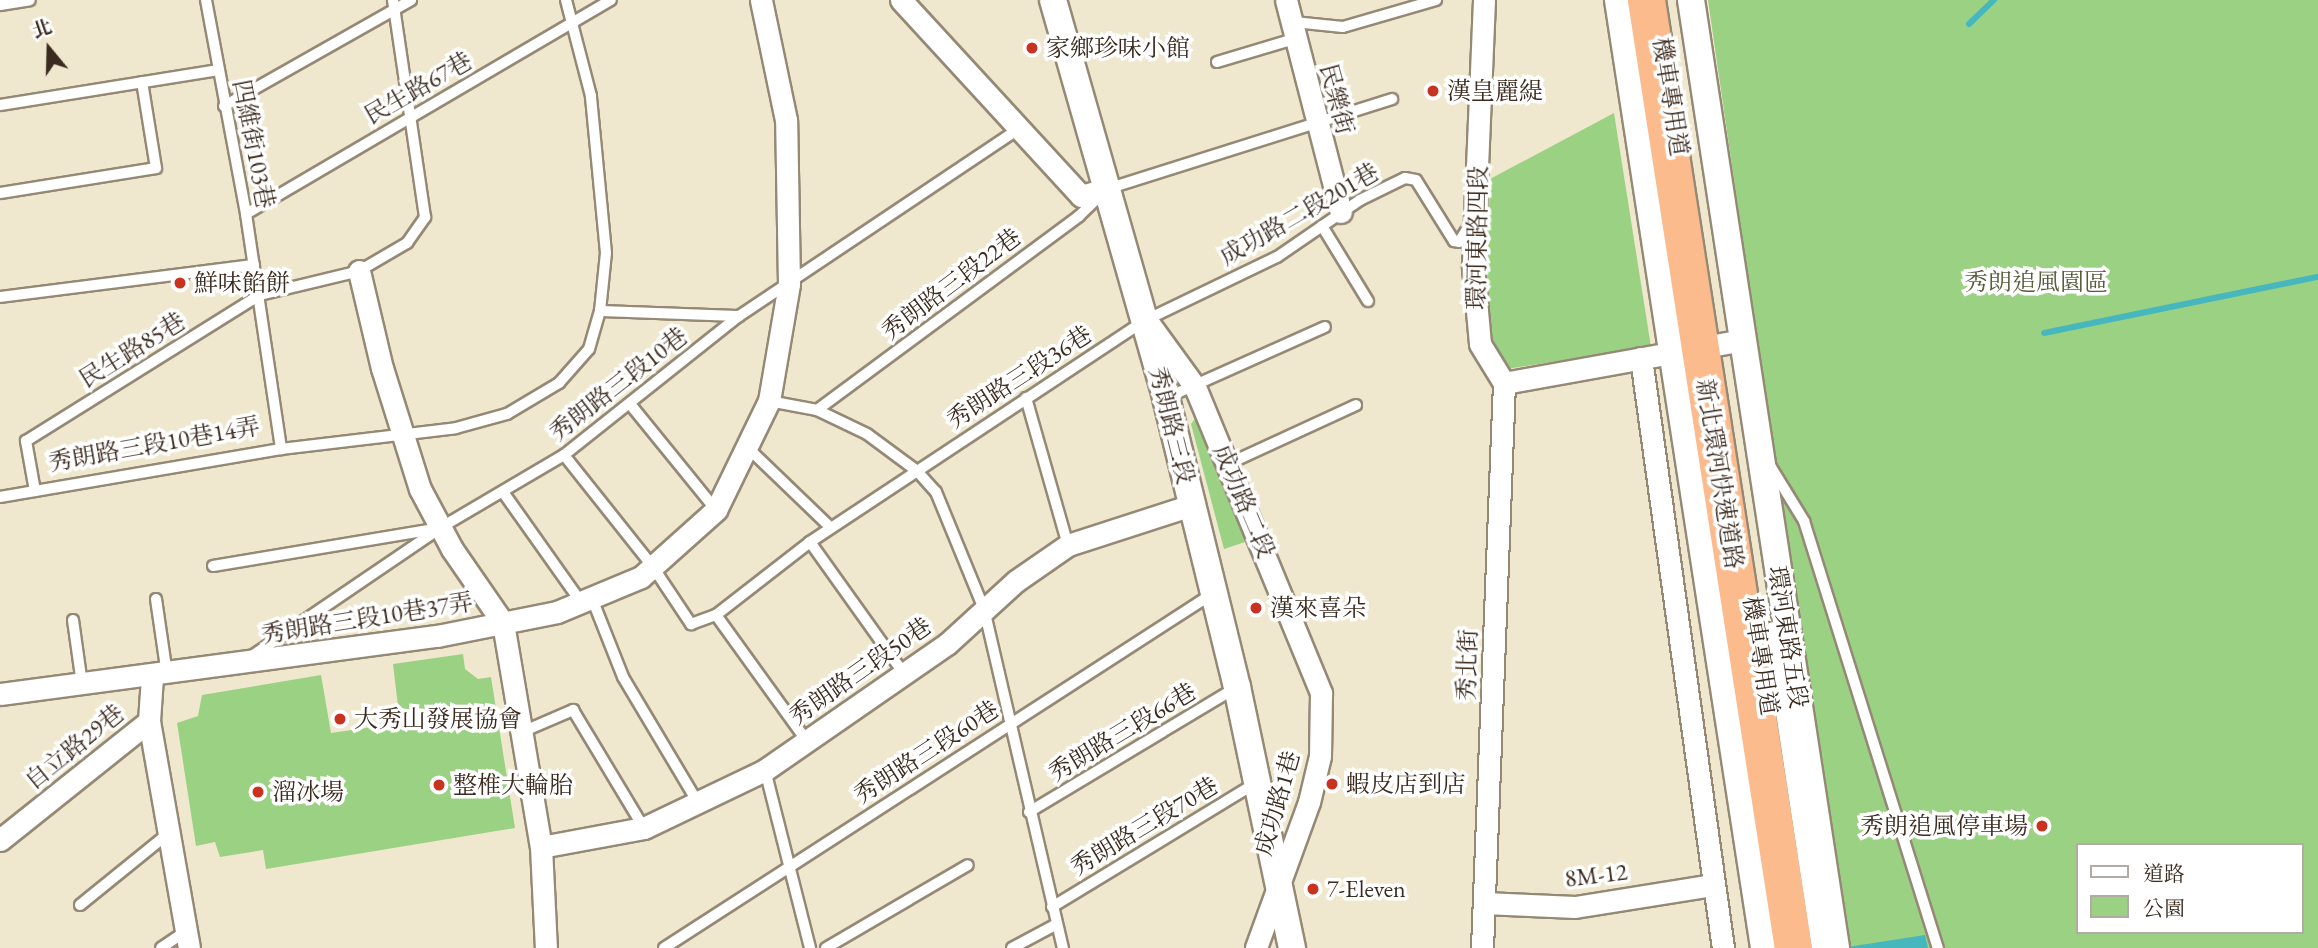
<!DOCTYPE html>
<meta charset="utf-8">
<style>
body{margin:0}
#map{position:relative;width:2318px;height:948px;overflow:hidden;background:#efe8ce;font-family:"EB Garamond","Noto Serif TC",serif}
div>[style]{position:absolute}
.green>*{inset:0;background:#9bd183}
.water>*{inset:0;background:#47b7be}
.stream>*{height:6px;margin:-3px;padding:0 3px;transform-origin:3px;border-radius:3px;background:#47b7be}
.roads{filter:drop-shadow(2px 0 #958976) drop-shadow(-2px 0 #958976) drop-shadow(0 2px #958976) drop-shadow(0 -2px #958976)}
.service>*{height:10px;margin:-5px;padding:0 5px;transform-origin:5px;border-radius:5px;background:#fff}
.minor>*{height:21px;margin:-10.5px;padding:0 10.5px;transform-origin:10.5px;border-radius:10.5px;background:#fff}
.tertiary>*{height:26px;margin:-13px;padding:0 13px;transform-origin:13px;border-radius:13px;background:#fff}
.trunk>*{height:37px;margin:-18.5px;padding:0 18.5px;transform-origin:18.5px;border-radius:18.5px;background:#fbbb8d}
.dots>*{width:19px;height:19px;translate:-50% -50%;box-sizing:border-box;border:4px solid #fff;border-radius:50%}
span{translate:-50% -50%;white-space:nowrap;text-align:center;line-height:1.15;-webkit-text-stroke:7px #fff;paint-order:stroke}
.poi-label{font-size:24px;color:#3b2a1e}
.left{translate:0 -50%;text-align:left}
.right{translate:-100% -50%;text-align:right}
.street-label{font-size:24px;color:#3b2a1e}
.park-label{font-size:24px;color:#585c3c}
.legend{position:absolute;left:2076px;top:843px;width:228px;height:91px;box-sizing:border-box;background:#fff;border:2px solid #b1aaa5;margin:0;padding:9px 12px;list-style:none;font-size:21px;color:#3b2a1e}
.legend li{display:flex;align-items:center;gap:14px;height:35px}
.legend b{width:35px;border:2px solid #b1aaa5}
.north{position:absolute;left:14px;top:14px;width:70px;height:70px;-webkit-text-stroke:5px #fff;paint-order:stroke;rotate:341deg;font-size:19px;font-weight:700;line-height:28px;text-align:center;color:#3b2a1e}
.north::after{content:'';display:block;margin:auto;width:24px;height:32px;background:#3b2a1e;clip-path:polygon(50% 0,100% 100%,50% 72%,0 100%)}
</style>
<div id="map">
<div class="green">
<i style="clip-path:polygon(evenodd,1708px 0,2318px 0,2318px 948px,1845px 948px,1708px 0,2078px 845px,2302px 845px,2302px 932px,2078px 932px,2078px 845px)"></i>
<i style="clip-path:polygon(1614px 113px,1651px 347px,1506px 369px,1485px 323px,1490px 179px)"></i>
<i style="clip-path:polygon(1197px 416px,1248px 541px,1224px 549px,1191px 424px)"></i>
<i style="clip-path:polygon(463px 654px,465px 669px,478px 679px,491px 677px,515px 828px,266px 869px,263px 850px,220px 857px,215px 842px,196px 846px,177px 723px,198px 716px,202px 695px,321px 675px,331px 733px,400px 723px,393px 664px)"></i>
</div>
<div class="water">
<i style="clip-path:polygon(1925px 935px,1928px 948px,1841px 948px)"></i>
</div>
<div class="stream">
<i style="left:1969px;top:24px;width:35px;rotate:-44deg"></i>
<i style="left:2044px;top:333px;width:280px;rotate:-11.6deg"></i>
</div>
<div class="roads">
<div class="service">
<i style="left:206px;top:0;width:218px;rotate:79.4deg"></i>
<i style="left:246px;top:214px;width:238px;rotate:81.5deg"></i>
<i style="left:0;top:5px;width:30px;rotate:-9deg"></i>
<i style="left:1294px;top:22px;width:49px;rotate:5.8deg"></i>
<i style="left:1343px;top:27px;width:97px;rotate:-16.2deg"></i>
<i style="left:1217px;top:62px;width:80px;rotate:-16.6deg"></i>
<i style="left:0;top:105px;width:221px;rotate:-9.1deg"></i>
<i style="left:224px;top:106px;width:215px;rotate:-29.5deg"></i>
<i style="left:0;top:193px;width:158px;rotate:-9.1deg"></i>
<i style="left:156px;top:168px;width:87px;rotate:-99.2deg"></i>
<i style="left:246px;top:214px;width:423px;rotate:-30.4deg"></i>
<i style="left:1322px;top:226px;width:88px;rotate:58.5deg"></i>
<i style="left:0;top:297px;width:256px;rotate:-7.2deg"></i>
<i style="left:600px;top:311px;width:139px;rotate:2.1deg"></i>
<i style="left:1026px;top:398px;width:153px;rotate:74.1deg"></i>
<i style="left:1166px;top:398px;width:174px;rotate:-24.1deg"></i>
<i style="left:769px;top:401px;width:49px;rotate:10.6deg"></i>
<i style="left:817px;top:410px;width:55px;rotate:25.6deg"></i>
<i style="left:867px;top:434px;width:62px;rotate:36.5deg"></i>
<i style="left:917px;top:471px;width:28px;rotate:48deg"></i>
<i style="left:936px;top:492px;width:126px;rotate:67.7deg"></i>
<i style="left:984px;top:609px;width:348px;rotate:76.9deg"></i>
<i style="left:630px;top:404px;width:136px;rotate:50.9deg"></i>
<i style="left:817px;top:410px;width:326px;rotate:-36.5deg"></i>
<i style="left:1079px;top:216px;width:39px;rotate:-44deg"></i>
<i style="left:1107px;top:189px;width:299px;rotate:-17.5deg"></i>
<i style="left:748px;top:448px;width:115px;rotate:43.9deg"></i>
<i style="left:564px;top:455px;width:143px;rotate:51.5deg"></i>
<i style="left:653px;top:567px;width:69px;rotate:56.3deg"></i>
<i style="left:691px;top:624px;width:27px;rotate:-20deg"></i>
<i style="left:716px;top:615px;width:119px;rotate:-37.8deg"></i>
<i style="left:810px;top:542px;width:403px;rotate:-33.5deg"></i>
<i style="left:1146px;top:320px;width:145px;rotate:-25.7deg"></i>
<i style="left:1277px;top:257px;width:101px;rotate:-34.5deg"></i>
<i style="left:1360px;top:200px;width:50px;rotate:-26.1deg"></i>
<i style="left:1405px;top:178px;width:11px;rotate:10deg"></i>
<i style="left:1416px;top:180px;width:72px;rotate:58.1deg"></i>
<i style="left:1454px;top:241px;width:5px;rotate:11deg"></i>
<i style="left:1459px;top:242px;width:22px;rotate:-58deg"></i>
<i style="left:1228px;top:464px;width:141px;rotate:-24.7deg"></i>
<i style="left:1769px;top:464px;width:67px;rotate:58.4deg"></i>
<i style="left:1804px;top:521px;width:448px;rotate:72.6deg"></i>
<i style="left:35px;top:491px;width:51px;rotate:-100.2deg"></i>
<i style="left:26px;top:441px;width:276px;rotate:-32deg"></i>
<i style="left:260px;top:295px;width:102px;rotate:-13.6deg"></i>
<i style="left:359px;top:271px;width:56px;rotate:-30.3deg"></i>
<i style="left:407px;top:243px;width:32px;rotate:-55deg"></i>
<i style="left:425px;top:217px;width:219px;rotate:-98.4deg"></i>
<i style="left:503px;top:492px;width:135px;rotate:54.7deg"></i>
<i style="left:0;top:497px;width:285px;rotate:-9.7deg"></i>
<i style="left:281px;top:449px;width:176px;rotate:-6.8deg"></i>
<i style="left:456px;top:428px;width:53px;rotate:-15.4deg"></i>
<i style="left:507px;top:414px;width:61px;rotate:-30.8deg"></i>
<i style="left:559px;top:383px;width:45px;rotate:-48.6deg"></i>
<i style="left:589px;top:349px;width:40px;rotate:-74deg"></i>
<i style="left:600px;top:311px;width:58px;rotate:-84.1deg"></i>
<i style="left:606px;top:253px;width:158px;rotate:-95.5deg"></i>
<i style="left:591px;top:96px;width:99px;rotate:-104.6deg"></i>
<i style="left:810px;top:542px;width:162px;rotate:54.5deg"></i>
<i style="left:213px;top:566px;width:223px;rotate:-9.5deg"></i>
<i style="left:591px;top:596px;width:87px;rotate:68.4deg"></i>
<i style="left:623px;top:677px;width:147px;rotate:59.2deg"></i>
<i style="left:156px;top:599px;width:76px;rotate:81.7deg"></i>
<i style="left:716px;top:615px;width:155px;rotate:54.2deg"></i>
<i style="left:73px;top:620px;width:65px;rotate:82deg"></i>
<i style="left:252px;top:656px;width:227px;rotate:-34.2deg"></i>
<i style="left:440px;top:528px;width:144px;rotate:-30.5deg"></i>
<i style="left:564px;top:455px;width:223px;rotate:-38.5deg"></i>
<i style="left:739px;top:316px;width:336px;rotate:-33.8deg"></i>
<i style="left:522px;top:732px;width:56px;rotate:-23.3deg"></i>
<i style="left:573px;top:710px;width:138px;rotate:59deg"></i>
<i style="left:765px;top:770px;width:184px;rotate:75.8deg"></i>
<i style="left:1029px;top:812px;width:240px;rotate:-31deg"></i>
<i style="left:80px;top:905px;width:114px;rotate:-39deg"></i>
<i style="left:1052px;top:907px;width:239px;rotate:-31.3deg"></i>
<i style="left:161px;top:948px;width:30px;rotate:-34deg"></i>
<i style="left:664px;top:948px;width:652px;rotate:-32.86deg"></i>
<i style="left:826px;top:948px;width:164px;rotate:-30.3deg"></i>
<i style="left:1012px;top:948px;width:51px;rotate:-28.1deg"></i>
</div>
<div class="minor">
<i style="left:901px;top:0;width:266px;rotate:47.4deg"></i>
<i style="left:1081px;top:196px;width:27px;rotate:-15deg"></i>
<i style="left:1286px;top:0;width:219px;rotate:75.5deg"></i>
<i style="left:1484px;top:0;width:268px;rotate:92.4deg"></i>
<i style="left:1473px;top:268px;width:76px;rotate:84.7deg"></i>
<i style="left:1480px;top:344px;width:46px;rotate:58.4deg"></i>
<i style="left:359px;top:271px;width:100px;rotate:76.7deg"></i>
<i style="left:382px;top:368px;width:127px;rotate:72.6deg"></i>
<i style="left:420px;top:489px;width:68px;rotate:61.9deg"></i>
<i style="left:452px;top:549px;width:90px;rotate:55.4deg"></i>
<i style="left:503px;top:623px;width:227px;rotate:80.4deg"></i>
<i style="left:541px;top:847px;width:101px;rotate:87.2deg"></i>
<i style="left:1150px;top:325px;width:77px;rotate:54deg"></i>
<i style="left:1195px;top:387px;width:331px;rotate:67.6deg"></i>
<i style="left:1321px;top:693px;width:63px;rotate:90.9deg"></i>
<i style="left:1320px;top:756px;width:47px;rotate:103.4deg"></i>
<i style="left:1309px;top:802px;width:155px;rotate:110deg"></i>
<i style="left:1641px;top:358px;width:596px;rotate:82.09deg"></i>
<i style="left:1504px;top:383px;width:243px;rotate:-10.2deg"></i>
<i style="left:1774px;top:632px;width:320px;rotate:81.4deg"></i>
<i style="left:152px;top:677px;width:44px;rotate:93.9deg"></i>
<i style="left:149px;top:721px;width:230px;rotate:80deg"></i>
<i style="left:0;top:694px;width:441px;rotate:-7.6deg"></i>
<i style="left:437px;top:636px;width:122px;rotate:-11.3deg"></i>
<i style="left:557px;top:612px;width:91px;rotate:-22.6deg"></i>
<i style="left:641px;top:577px;width:101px;rotate:-41.8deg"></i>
<i style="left:716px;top:510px;width:121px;rotate:-64.1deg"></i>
<i style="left:769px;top:401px;width:119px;rotate:-80.3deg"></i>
<i style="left:789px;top:284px;width:164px;rotate:-91deg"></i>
<i style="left:786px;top:120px;width:123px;rotate:-101.8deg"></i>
<i style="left:0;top:840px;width:191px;rotate:-38.6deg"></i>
<i style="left:541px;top:847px;width:105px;rotate:-10.5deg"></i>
<i style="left:644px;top:828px;width:134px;rotate:-25.6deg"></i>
<i style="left:765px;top:770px;width:221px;rotate:-34.7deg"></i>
<i style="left:947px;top:644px;width:93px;rotate:-42.4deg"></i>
<i style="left:1016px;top:581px;width:63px;rotate:-34.7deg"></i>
<i style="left:1068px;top:545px;width:130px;rotate:-17.9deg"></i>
<i style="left:1484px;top:903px;width:91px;rotate:2.5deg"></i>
<i style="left:1575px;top:907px;width:140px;rotate:-9.1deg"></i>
<i style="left:1482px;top:948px;width:565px;rotate:-87.77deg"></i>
</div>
<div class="tertiary">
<i style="left:1053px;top:0;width:414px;rotate:74.1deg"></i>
<i style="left:1166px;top:398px;width:298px;rotate:76.2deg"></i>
<i style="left:1237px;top:687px;width:267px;rotate:78.1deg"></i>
<i style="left:1618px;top:0;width:959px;rotate:81.24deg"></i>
<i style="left:1691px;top:0;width:959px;rotate:81.3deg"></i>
</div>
<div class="trunk">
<i style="left:1646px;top:0;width:959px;rotate:81.19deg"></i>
</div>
</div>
<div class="dots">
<i style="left:1032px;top:48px;background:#c8321e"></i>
<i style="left:1433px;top:91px;background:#c8321e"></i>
<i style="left:180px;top:283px;background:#c8321e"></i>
<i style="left:1256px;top:608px;background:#c8321e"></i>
<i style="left:340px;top:719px;background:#c8321e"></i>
<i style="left:1332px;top:784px;background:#c8321e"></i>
<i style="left:439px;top:785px;background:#c8321e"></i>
<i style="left:258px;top:792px;background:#c8321e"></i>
<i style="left:2042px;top:826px;background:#c8321e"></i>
<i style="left:1313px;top:889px;background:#c8321e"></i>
</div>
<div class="poi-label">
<span class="left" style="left:1046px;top:48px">家鄉珍味小館</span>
<span class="left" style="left:1447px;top:91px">漢皇麗緹</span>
<span class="left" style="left:194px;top:283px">鮮味餡餅</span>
<span class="left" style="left:1270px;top:608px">漢來喜朵</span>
<span class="left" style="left:354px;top:719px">大秀山發展協會</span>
<span class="left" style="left:1346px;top:784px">蝦皮店到店</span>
<span class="left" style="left:453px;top:785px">整椎大輪胎</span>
<span class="left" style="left:272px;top:792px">溜冰場</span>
<span class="right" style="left:2028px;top:826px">秀朗追風停車場</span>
<span class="left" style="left:1327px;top:889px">7-Eleven</span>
</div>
<div class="street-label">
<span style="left:418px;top:88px;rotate:-30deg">民生路67巷</span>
<span style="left:1671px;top:97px;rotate:81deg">機車專用道</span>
<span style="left:1337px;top:99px;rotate:75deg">民樂街</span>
<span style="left:254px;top:144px;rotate:79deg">四維街103巷</span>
<span style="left:1299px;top:214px;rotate:-30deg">成功路二段201巷</span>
<span style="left:1477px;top:238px;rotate:-89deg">環河東路四段</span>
<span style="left:951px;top:284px;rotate:-37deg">秀朗路三段22巷</span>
<span style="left:132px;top:350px;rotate:-32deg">民生路85巷</span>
<span style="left:1019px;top:377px;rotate:-33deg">秀朗路三段36巷</span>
<span style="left:618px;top:384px;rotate:-38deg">秀朗路三段10巷</span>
<span style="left:1172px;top:425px;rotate:76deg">秀朗路三段</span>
<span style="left:154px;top:444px;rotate:-10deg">秀朗路三段10巷14弄</span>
<span style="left:1720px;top:474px;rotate:81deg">新北環河快速道路</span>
<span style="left:1244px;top:501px;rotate:67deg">成功路二段</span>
<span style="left:367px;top:618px;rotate:-9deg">秀朗路三段10巷37弄</span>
<span style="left:1788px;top:637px;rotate:81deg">環河東路五段</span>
<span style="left:1761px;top:656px;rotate:81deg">機車專用道</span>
<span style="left:1467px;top:665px;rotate:-88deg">秀北街</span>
<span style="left:860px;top:671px;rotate:-35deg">秀朗路三段50巷</span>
<span style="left:1122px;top:732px;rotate:-31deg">秀朗路三段66巷</span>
<span style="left:74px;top:747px;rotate:-39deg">自立路29巷</span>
<span style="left:926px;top:752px;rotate:-33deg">秀朗路三段60巷</span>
<span style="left:1277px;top:803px;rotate:-74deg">成功路1巷</span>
<span style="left:1144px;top:826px;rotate:-31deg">秀朗路三段70巷</span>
<span style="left:1596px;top:875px;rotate:-7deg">8M-12</span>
</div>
<div class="park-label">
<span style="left:2036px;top:282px">秀朗追風園區</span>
</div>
<ul class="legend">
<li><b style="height:9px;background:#fff"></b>道路</li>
<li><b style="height:19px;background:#9bd183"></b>公園</li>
</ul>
<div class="north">北</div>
</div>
